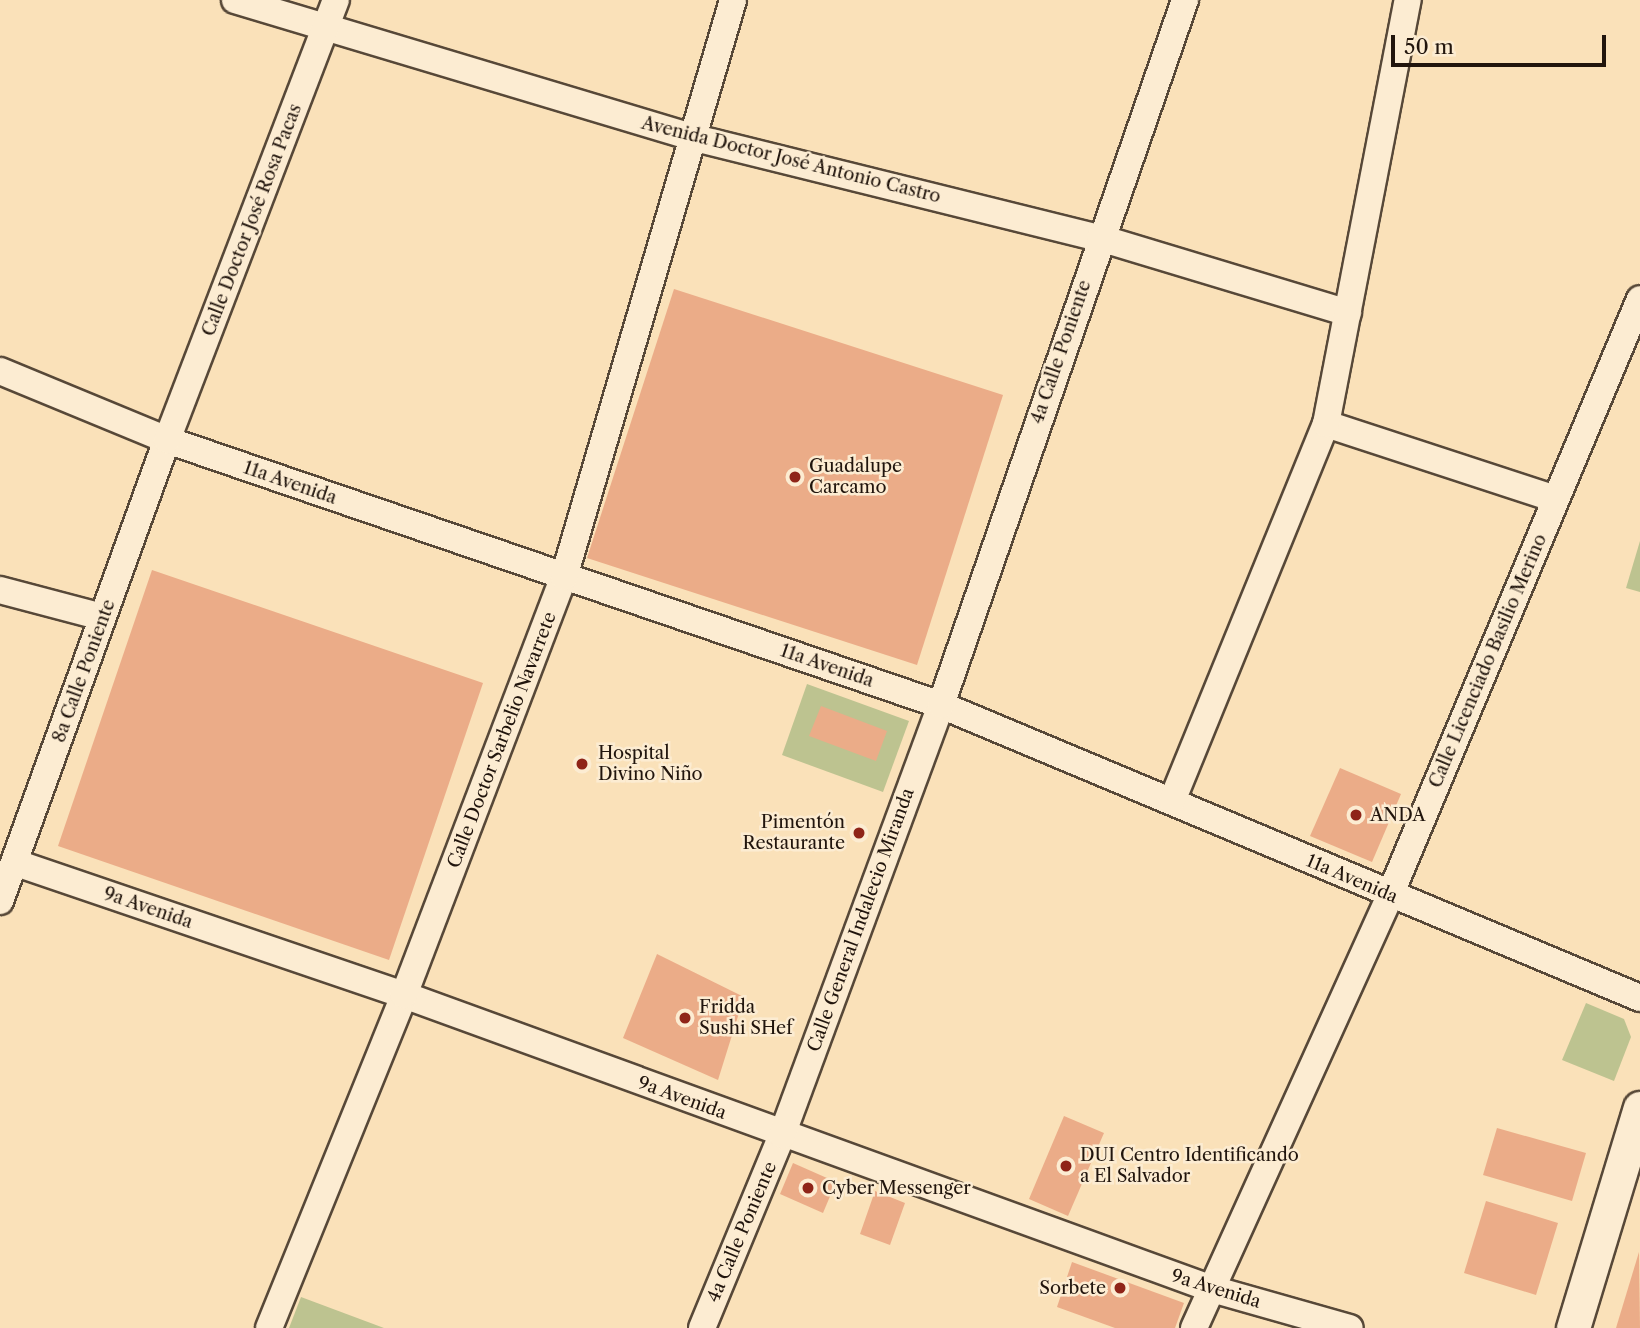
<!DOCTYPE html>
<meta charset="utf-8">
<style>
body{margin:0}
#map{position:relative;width:1640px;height:1328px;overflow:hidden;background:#fae1b9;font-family:"Libre Caslon Text",serif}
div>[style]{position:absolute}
.green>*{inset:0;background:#bdc390}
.building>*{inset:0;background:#ebac88}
.roads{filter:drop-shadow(2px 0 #574838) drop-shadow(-2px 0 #574838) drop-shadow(0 2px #574838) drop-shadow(0 -2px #574838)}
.minor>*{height:26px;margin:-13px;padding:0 13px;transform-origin:13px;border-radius:13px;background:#fcecd2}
.tertiary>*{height:33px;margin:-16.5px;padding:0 16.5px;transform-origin:16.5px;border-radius:16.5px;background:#fcecd2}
.dots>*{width:19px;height:19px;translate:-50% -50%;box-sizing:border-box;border:4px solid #fcecd2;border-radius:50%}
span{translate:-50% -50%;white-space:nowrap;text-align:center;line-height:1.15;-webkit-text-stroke:5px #fcecd2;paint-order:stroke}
.street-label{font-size:18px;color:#21150d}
.poi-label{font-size:18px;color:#21150d}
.left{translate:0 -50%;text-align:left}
.right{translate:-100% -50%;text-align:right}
.scale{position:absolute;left:1391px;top:35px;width:215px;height:32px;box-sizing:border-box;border:4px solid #21150d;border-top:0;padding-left:9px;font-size:21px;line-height:24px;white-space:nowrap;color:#21150d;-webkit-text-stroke:5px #fcecd2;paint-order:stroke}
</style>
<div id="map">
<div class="green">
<i style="clip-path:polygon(1640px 541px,1640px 592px,1626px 588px)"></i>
<i style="clip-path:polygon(807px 684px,909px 721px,883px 792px,782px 755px)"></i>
<i style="clip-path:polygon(1586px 1003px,1624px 1019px,1631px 1037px,1614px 1081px,1562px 1060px)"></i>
<i style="clip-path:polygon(301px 1297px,384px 1328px,289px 1328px)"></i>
</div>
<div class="building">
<i style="clip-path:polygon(674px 289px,1003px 395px,917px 665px,587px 558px)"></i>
<i style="clip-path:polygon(152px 570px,483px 683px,389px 960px,58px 846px)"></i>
<i style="clip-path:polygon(821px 706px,887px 731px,876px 761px,809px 736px)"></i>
<i style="clip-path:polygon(1340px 768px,1401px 794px,1372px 862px,1310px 836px)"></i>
<i style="clip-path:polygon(657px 954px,744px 997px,718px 1080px,623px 1038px)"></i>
<i style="clip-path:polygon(1064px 1116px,1104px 1133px,1068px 1216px,1029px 1199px)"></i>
<i style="clip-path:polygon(1497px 1128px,1586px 1153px,1572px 1201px,1483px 1175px)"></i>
<i style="clip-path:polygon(793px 1163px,836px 1182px,823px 1213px,780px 1194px)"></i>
<i style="clip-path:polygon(875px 1191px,905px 1203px,890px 1245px,860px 1234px)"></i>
<i style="clip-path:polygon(1486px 1201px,1558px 1223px,1536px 1295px,1464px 1273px)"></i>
<i style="clip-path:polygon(1639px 1252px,1640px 1328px,1616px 1328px)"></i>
<i style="clip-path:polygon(1072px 1262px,1184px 1303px,1175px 1328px,1115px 1328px,1057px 1307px)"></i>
</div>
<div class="roads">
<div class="minor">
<i style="left:235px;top:0;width:480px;rotate:16.7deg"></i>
<i style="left:695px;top:138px;width:417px;rotate:13.9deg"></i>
<i style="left:1100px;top:238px;width:259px;rotate:16.8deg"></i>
<i style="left:0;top:371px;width:181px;rotate:22.4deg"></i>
<i style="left:167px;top:440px;width:818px;rotate:18.9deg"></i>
<i style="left:941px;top:705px;width:758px;rotate:22.74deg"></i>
<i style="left:1326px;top:424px;width:241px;rotate:18.1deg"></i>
<i style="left:0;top:590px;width:106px;rotate:14.8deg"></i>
<i style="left:1172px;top:801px;width:407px;rotate:-67.8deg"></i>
<i style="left:1326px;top:424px;width:432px;rotate:-79.1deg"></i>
<i style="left:16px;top:863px;width:410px;rotate:18.8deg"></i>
<i style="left:404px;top:995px;width:860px;rotate:19.99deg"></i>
<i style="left:1212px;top:1289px;width:143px;rotate:15.8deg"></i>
<i style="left:0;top:901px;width:490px;rotate:-70.1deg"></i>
<i style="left:167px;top:440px;width:471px;rotate:-69deg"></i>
<i style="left:269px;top:1328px;width:359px;rotate:-67.9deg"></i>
<i style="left:404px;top:995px;width:448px;rotate:-69.1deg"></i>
<i style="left:564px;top:577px;width:601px;rotate:-73.67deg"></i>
<i style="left:702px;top:1328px;width:209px;rotate:-67.5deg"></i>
<i style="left:782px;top:1135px;width:458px;rotate:-69.7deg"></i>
<i style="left:941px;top:705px;width:746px;rotate:-70.91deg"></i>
<i style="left:1194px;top:1328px;width:475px;rotate:-65.6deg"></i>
<i style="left:1390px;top:895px;width:646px;rotate:-67.24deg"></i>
</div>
<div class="tertiary">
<i style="left:1573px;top:1328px;width:230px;rotate:-73.1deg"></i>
</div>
</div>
<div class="dots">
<i style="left:795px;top:477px;background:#8f2418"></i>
<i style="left:582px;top:764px;background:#8f2418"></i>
<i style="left:1356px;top:815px;background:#8f2418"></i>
<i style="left:859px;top:833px;background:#8f2418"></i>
<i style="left:685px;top:1018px;background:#8f2418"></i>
<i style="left:1066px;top:1166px;background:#8f2418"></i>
<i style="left:808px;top:1188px;background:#8f2418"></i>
<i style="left:1120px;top:1288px;background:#8f2418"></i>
</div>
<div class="street-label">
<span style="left:791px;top:160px;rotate:14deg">Avenida Doctor José Antonio Castro</span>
<span style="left:252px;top:220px;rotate:-69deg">Calle Doctor José Rosa Pacas</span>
<span style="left:1061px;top:352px;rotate:-71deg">4a Calle Poniente</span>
<span style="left:290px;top:483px;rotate:19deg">11a Avenida</span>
<span style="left:1488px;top:661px;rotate:-67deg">Calle Licenciado Basilio Merino</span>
<span style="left:827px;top:666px;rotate:19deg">11a Avenida</span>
<span style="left:84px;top:671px;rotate:-70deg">8a Calle Poniente</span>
<span style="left:502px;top:740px;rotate:-69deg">Calle Doctor Sarbelio Navarrete</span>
<span style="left:1352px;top:879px;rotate:23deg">11a Avenida</span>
<span style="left:148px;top:908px;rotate:19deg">9a Avenida</span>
<span style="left:861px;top:920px;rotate:-70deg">Calle General Indalecio Miranda</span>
<span style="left:682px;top:1098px;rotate:20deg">9a Avenida</span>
<span style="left:742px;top:1232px;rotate:-67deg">4a Calle Poniente</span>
<span style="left:1216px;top:1289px;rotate:17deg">9a Avenida</span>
</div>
<div class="poi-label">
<span class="left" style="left:809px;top:477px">Guadalupe<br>Carcamo</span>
<span class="left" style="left:598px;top:764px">Hospital<br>Divino Niño</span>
<span class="left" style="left:1370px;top:815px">ANDA</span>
<span class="right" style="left:845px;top:833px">Pimentón<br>Restaurante</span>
<span class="left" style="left:699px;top:1018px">Fridda<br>Sushi SHef</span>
<span class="left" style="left:1080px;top:1166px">DUI Centro Identificando<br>a El Salvador</span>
<span class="left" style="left:822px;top:1188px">Cyber Messenger</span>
<span class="right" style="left:1106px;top:1288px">Sorbete</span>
</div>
<div class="scale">50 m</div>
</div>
